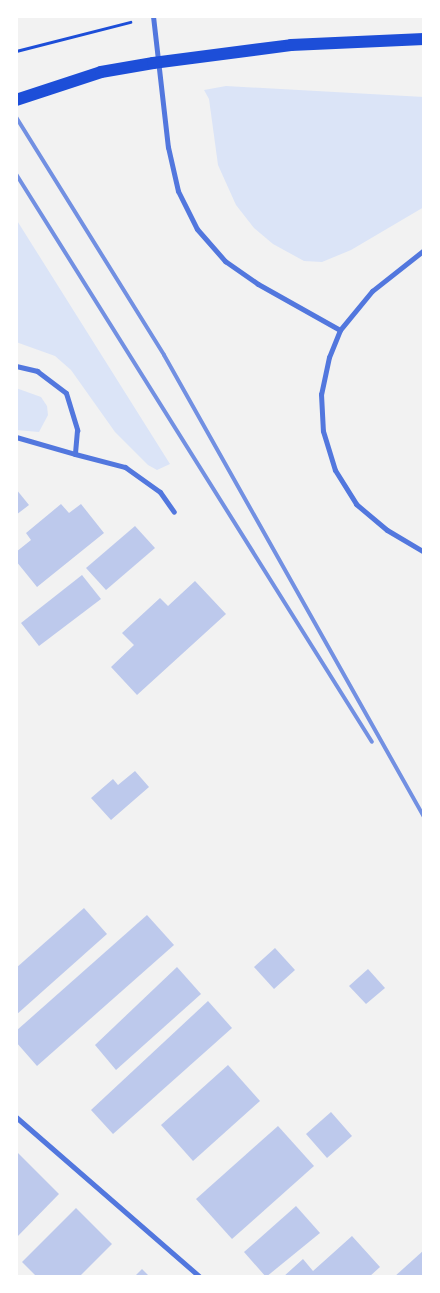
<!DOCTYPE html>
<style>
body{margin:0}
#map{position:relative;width:440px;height:1293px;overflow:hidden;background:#f2f2f2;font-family:Roboto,sans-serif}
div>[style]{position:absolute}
.green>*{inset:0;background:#dbe4f7}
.building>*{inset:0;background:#bdc9ec}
.path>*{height:3px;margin:-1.5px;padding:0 1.5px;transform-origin:1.5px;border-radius:1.5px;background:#1d4ed8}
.minor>*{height:5px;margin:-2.5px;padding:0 2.5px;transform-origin:2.5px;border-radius:2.5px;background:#5277de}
.primary>*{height:12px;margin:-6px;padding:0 6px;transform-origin:6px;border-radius:6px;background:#1d4ed8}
.rail>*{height:4px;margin:-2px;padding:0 2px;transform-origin:2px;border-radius:2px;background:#7290e2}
span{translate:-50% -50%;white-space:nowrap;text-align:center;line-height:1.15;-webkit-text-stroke:4.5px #fff;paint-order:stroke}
.frame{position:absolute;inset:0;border:18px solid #fff;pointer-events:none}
</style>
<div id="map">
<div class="green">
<i style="clip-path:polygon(226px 86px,424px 97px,424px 207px,351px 250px,322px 262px,304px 261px,273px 244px,254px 228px,236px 205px,218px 165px,209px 99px,204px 90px)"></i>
<i style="clip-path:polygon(16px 219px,170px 464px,157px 470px,148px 465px,115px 432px,71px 370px,55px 356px,16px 342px)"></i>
<i style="clip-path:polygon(16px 388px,41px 397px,47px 406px,48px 415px,39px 432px,16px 430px)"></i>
</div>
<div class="building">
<i style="clip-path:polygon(16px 489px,29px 505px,16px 515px)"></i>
<i style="clip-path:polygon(61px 504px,69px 513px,81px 504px,104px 533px,37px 587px,16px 561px,16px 552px,31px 540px,26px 533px)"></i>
<i style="clip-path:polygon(135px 526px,155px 548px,106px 590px,86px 568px)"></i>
<i style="clip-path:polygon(82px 575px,101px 599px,39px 646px,21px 623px)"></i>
<i style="clip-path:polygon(195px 581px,226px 614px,137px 695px,111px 667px,134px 645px,122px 633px,160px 598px,168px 606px)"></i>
<i style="clip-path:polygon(135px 771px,149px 787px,111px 820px,91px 798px,113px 779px,118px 785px)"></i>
<i style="clip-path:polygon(84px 908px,107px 934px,16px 1015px,16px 968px)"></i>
<i style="clip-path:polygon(147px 915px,174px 945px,37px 1066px,16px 1042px,16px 1031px)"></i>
<i style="clip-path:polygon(275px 948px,295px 970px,274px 989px,254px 967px)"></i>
<i style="clip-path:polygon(177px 967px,201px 994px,116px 1070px,95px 1045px)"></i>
<i style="clip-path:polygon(368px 969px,385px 988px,366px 1004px,349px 986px)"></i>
<i style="clip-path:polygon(208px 1001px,232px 1028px,113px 1134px,91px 1110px)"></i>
<i style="clip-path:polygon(228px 1065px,260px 1101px,193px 1161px,161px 1125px)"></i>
<i style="clip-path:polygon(331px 1112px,352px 1136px,327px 1158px,306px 1134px)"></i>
<i style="clip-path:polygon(278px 1126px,314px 1166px,232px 1239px,196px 1199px)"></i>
<i style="clip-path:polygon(18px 1153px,59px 1194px,16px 1238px,16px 1155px)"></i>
<i style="clip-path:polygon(296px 1206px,320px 1233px,266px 1277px,244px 1252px)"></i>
<i style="clip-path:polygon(76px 1208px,112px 1244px,79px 1277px,37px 1277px,22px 1262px)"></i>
<i style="clip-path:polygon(352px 1236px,380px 1267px,369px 1277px,283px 1277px,303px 1259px,313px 1271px)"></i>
<i style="clip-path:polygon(424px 1250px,424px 1277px,394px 1277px)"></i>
<i style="clip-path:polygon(142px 1269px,150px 1277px,134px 1277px)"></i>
</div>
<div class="path">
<i style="left:16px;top:51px;width:118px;rotate:-14.3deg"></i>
</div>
<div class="minor">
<i style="left:153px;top:16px;width:132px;rotate:83.5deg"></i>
<i style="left:168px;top:147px;width:45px;rotate:77.2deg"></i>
<i style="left:178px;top:191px;width:42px;rotate:63.4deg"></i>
<i style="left:197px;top:229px;width:43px;rotate:48.8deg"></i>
<i style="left:225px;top:261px;width:40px;rotate:34.9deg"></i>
<i style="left:258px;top:284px;width:94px;rotate:29.3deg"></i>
<i style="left:424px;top:250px;width:66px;rotate:141.7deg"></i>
<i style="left:372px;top:291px;width:50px;rotate:129.4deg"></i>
<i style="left:340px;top:330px;width:29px;rotate:112deg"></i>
<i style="left:329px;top:357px;width:38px;rotate:102deg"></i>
<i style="left:321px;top:394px;width:37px;rotate:87deg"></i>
<i style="left:323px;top:431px;width:41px;rotate:72.9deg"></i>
<i style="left:335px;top:470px;width:40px;rotate:58deg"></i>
<i style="left:356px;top:504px;width:40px;rotate:40deg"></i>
<i style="left:387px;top:530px;width:43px;rotate:30.7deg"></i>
<i style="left:16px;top:366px;width:22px;rotate:13deg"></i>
<i style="left:37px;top:371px;width:36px;rotate:37deg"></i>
<i style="left:66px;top:393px;width:39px;rotate:73deg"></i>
<i style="left:77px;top:430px;width:24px;rotate:95deg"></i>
<i style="left:75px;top:454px;width:52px;rotate:14.6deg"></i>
<i style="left:125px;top:467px;width:43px;rotate:35.5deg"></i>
<i style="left:160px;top:492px;width:24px;rotate:55deg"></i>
<i style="left:16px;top:437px;width:61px;rotate:16.1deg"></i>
<i style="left:16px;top:1117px;width:244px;rotate:41deg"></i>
</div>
<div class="primary">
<i style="left:16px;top:100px;width:89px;rotate:-18.2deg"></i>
<i style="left:101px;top:72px;width:53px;rotate:-9.8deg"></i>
<i style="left:153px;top:63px;width:139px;rotate:-7.4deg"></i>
<i style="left:291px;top:45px;width:133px;rotate:-2.6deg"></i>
</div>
<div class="rail">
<i style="left:16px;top:117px;width:280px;rotate:58.1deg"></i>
<i style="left:164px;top:355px;width:530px;rotate:60.63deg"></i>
<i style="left:16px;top:174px;width:670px;rotate:57.92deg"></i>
</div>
<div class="frame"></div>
</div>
